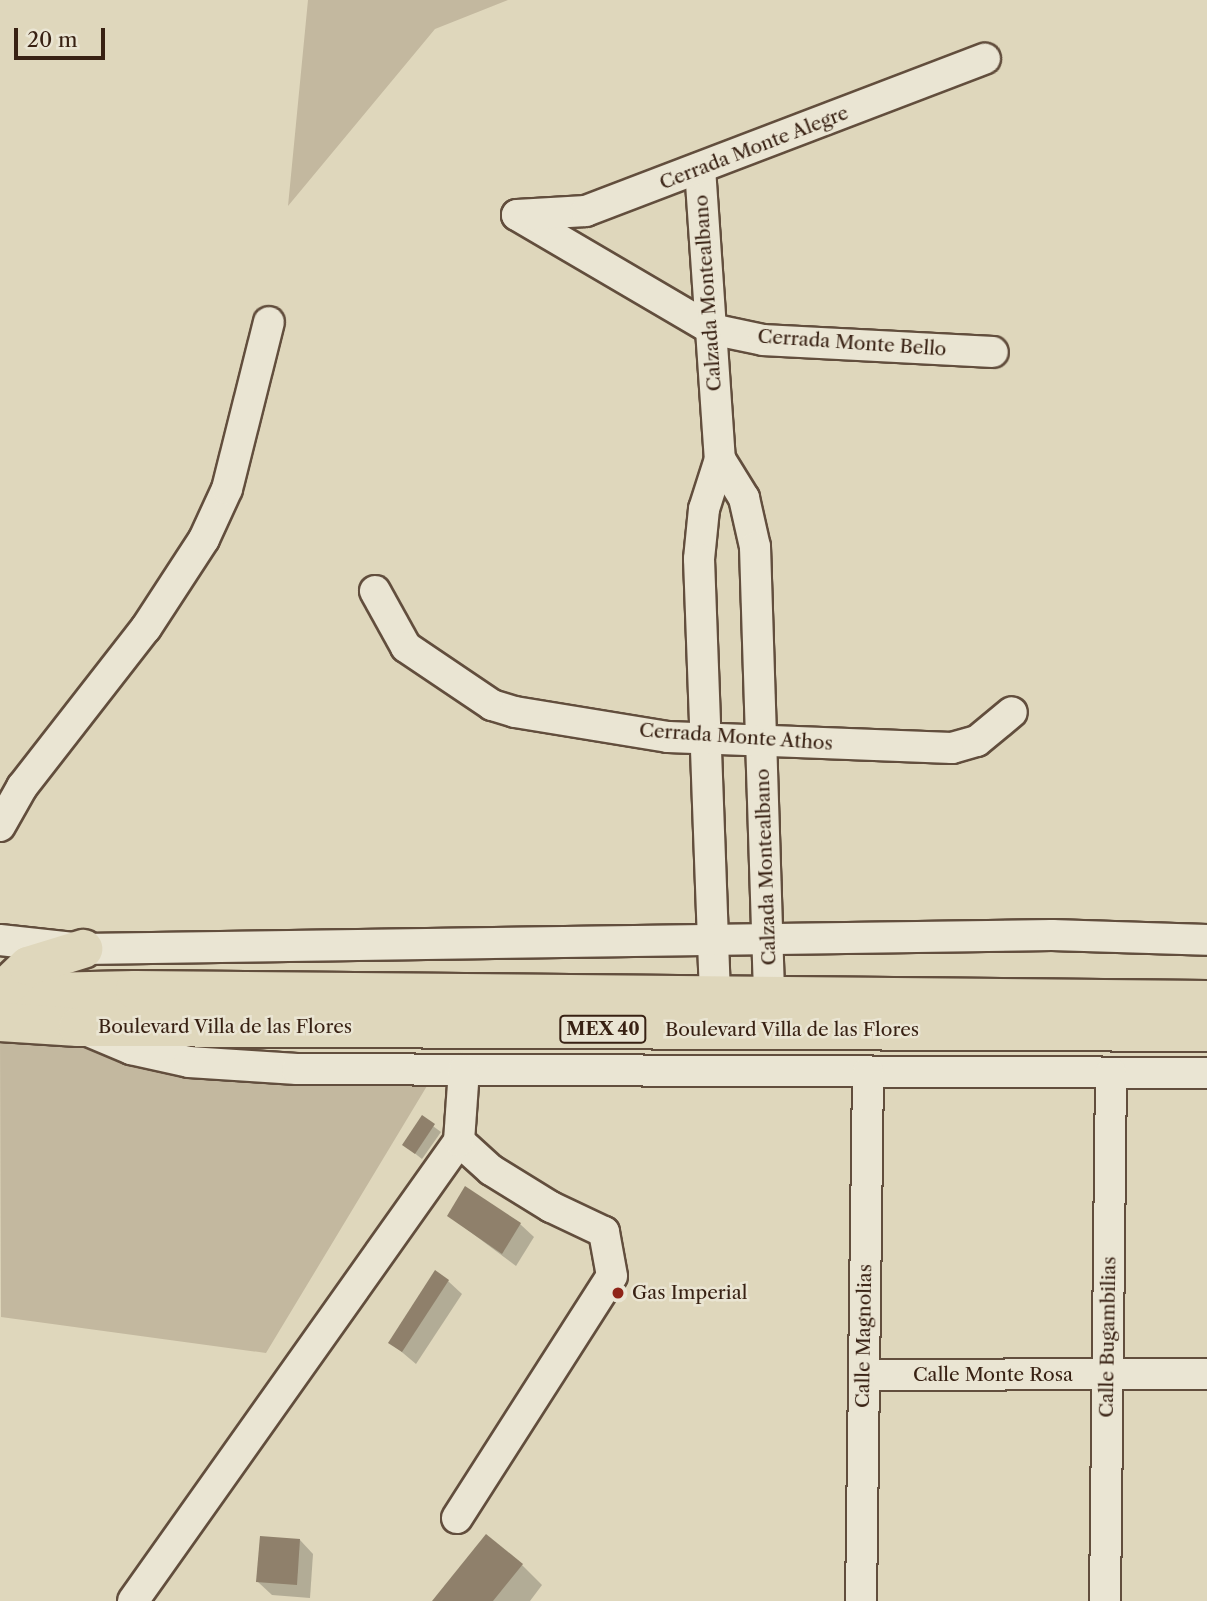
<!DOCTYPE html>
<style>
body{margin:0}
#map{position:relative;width:1207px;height:1601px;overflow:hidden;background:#dfd7bc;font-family:"Libre Caslon Text",serif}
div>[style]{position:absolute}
.green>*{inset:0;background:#c3b89f}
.shadow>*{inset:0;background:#0003}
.building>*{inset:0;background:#8f806b}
.roads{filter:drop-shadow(2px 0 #624e3d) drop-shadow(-2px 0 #624e3d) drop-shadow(0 2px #624e3d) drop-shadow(0 -2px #624e3d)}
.minor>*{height:30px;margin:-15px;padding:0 15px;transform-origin:15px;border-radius:15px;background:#eae5d3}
.highway>*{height:38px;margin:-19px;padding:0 19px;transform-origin:19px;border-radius:19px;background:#dfd7bc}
.dots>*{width:19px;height:19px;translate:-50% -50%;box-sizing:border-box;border:4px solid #eae5d3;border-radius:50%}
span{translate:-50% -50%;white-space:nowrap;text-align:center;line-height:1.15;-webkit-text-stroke:5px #eae5d3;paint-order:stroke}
.shield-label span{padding:2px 5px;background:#eae5d3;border:2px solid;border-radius:5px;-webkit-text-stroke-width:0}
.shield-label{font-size:18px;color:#382113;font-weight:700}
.street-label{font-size:19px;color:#382113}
.poi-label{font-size:19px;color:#382113}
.left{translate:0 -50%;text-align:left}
.scale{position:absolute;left:14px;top:28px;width:91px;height:32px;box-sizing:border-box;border:4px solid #382113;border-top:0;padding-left:9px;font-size:21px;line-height:24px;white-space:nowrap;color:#382113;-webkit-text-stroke:5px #eae5d3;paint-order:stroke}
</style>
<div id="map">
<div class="green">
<i style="clip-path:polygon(308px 0,508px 0,435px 29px,288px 206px)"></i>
<i style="clip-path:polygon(77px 1032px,155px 1061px,436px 1071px,266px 1353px,1px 1317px,0 1037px)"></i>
</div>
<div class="shadow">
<i style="clip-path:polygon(422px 1118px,441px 1132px,422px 1159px,404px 1145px)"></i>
<i style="clip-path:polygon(449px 1216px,520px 1224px,534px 1237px,516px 1266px)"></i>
<i style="clip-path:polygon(448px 1281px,462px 1294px,416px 1364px,391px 1343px)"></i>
<i style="clip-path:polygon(300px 1540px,313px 1554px,310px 1598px,272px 1595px,258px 1582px)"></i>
<i style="clip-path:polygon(522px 1565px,542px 1585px,530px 1601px,435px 1601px)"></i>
</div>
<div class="building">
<i style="clip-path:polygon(422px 1115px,435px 1124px,415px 1154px,402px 1145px)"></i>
<i style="clip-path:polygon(465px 1186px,521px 1223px,502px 1254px,447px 1216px)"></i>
<i style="clip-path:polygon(435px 1270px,449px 1280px,402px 1352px,388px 1343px)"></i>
<i style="clip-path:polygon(486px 1534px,523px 1564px,493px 1601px,432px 1601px)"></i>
<i style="clip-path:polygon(260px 1536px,300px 1539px,297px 1585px,256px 1582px)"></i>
</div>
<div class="roads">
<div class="minor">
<i style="left:700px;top:168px;width:292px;rotate:86.1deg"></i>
<i style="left:720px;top:459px;width:52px;rotate:107.7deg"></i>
<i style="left:704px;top:509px;width:50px;rotate:95.7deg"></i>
<i style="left:699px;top:559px;width:455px;rotate:87.9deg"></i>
<i style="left:517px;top:215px;width:225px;rotate:30.4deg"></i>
<i style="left:711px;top:329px;width:53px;rotate:11.9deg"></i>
<i style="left:763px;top:340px;width:230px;rotate:3deg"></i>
<i style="left:517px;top:215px;width:69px;rotate:-3.3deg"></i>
<i style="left:586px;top:211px;width:427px;rotate:-20.9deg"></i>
<i style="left:720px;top:459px;width:46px;rotate:58.4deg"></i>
<i style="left:744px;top:498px;width:50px;rotate:77.3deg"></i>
<i style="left:755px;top:547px;width:471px;rotate:88.2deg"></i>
<i style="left:375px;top:591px;width:64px;rotate:61deg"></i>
<i style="left:406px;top:647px;width:104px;rotate:34deg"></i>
<i style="left:492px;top:705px;width:24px;rotate:17deg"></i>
<i style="left:515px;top:712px;width:155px;rotate:9.3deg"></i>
<i style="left:668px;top:737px;width:284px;rotate:2.2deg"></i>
<i style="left:952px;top:748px;width:26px;rotate:-16deg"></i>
<i style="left:977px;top:741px;width:45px;rotate:-39.6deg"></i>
<i style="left:0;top:826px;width:45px;rotate:-60.6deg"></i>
<i style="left:22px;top:787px;width:202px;rotate:-52.1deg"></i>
<i style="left:146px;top:628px;width:106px;rotate:-56.9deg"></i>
<i style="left:204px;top:539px;width:55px;rotate:-65.3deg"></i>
<i style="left:227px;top:489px;width:172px;rotate:-75.9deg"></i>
<i style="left:0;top:940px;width:83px;rotate:6.2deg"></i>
<i style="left:83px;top:949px;width:969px;rotate:-0.83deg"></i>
<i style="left:1052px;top:935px;width:155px;rotate:1.8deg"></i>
<i style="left:88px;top:1031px;width:47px;rotate:22.7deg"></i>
<i style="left:131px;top:1049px;width:59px;rotate:12.6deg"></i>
<i style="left:189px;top:1062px;width:108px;rotate:3.7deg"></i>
<i style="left:297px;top:1069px;width:910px;rotate:0.25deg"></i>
<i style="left:864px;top:1375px;width:343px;rotate:-0.2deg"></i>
<i style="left:457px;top:1518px;width:287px;rotate:-57.4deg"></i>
<i style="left:612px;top:1276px;width:45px;rotate:-100.3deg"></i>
<i style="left:604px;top:1232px;width:59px;rotate:-154.7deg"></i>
<i style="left:551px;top:1207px;width:70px;rotate:-148.3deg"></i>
<i style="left:491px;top:1170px;width:43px;rotate:-137.8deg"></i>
<i style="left:133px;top:1601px;width:564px;rotate:-54.67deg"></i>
<i style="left:459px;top:1141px;width:71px;rotate:-86deg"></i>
<i style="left:861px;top:1601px;width:529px;rotate:-89.24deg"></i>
<i style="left:1105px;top:1601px;width:528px;rotate:-89.35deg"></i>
</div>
<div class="highway">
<i style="left:0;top:993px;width:135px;rotate:-1.3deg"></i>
<i style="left:135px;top:990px;width:1072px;rotate:0.53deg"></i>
<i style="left:0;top:993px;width:39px;rotate:-44deg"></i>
<i style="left:28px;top:966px;width:58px;rotate:-17.2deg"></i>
<i style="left:0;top:1022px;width:78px;rotate:3.7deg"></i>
<i style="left:78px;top:1027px;width:1129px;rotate:0.25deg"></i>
</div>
</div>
<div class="dots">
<i style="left:618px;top:1293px;background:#8f2418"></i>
</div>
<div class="shield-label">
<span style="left:603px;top:1029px">MEX 40</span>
</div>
<div class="street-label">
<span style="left:754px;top:148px;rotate:-21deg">Cerrada Monte Alegre</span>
<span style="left:708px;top:293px;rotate:-94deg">Calzada Montealbano</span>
<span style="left:852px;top:343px;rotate:4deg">Cerrada Monte Bello</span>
<span style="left:736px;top:737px;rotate:4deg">Cerrada Monte Athos</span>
<span style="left:766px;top:867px;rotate:-92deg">Calzada Montealbano</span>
<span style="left:225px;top:1027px">Boulevard Villa de las Flores</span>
<span style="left:792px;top:1030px">Boulevard Villa de las Flores</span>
<span style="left:864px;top:1336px;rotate:-89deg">Calle Magnolias</span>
<span style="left:1108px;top:1337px;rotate:-89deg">Calle Bugambilias</span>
<span style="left:993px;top:1375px">Calle Monte Rosa</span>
</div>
<div class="poi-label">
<span class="left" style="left:632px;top:1293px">Gas Imperial</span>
</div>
<div class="scale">20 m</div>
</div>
